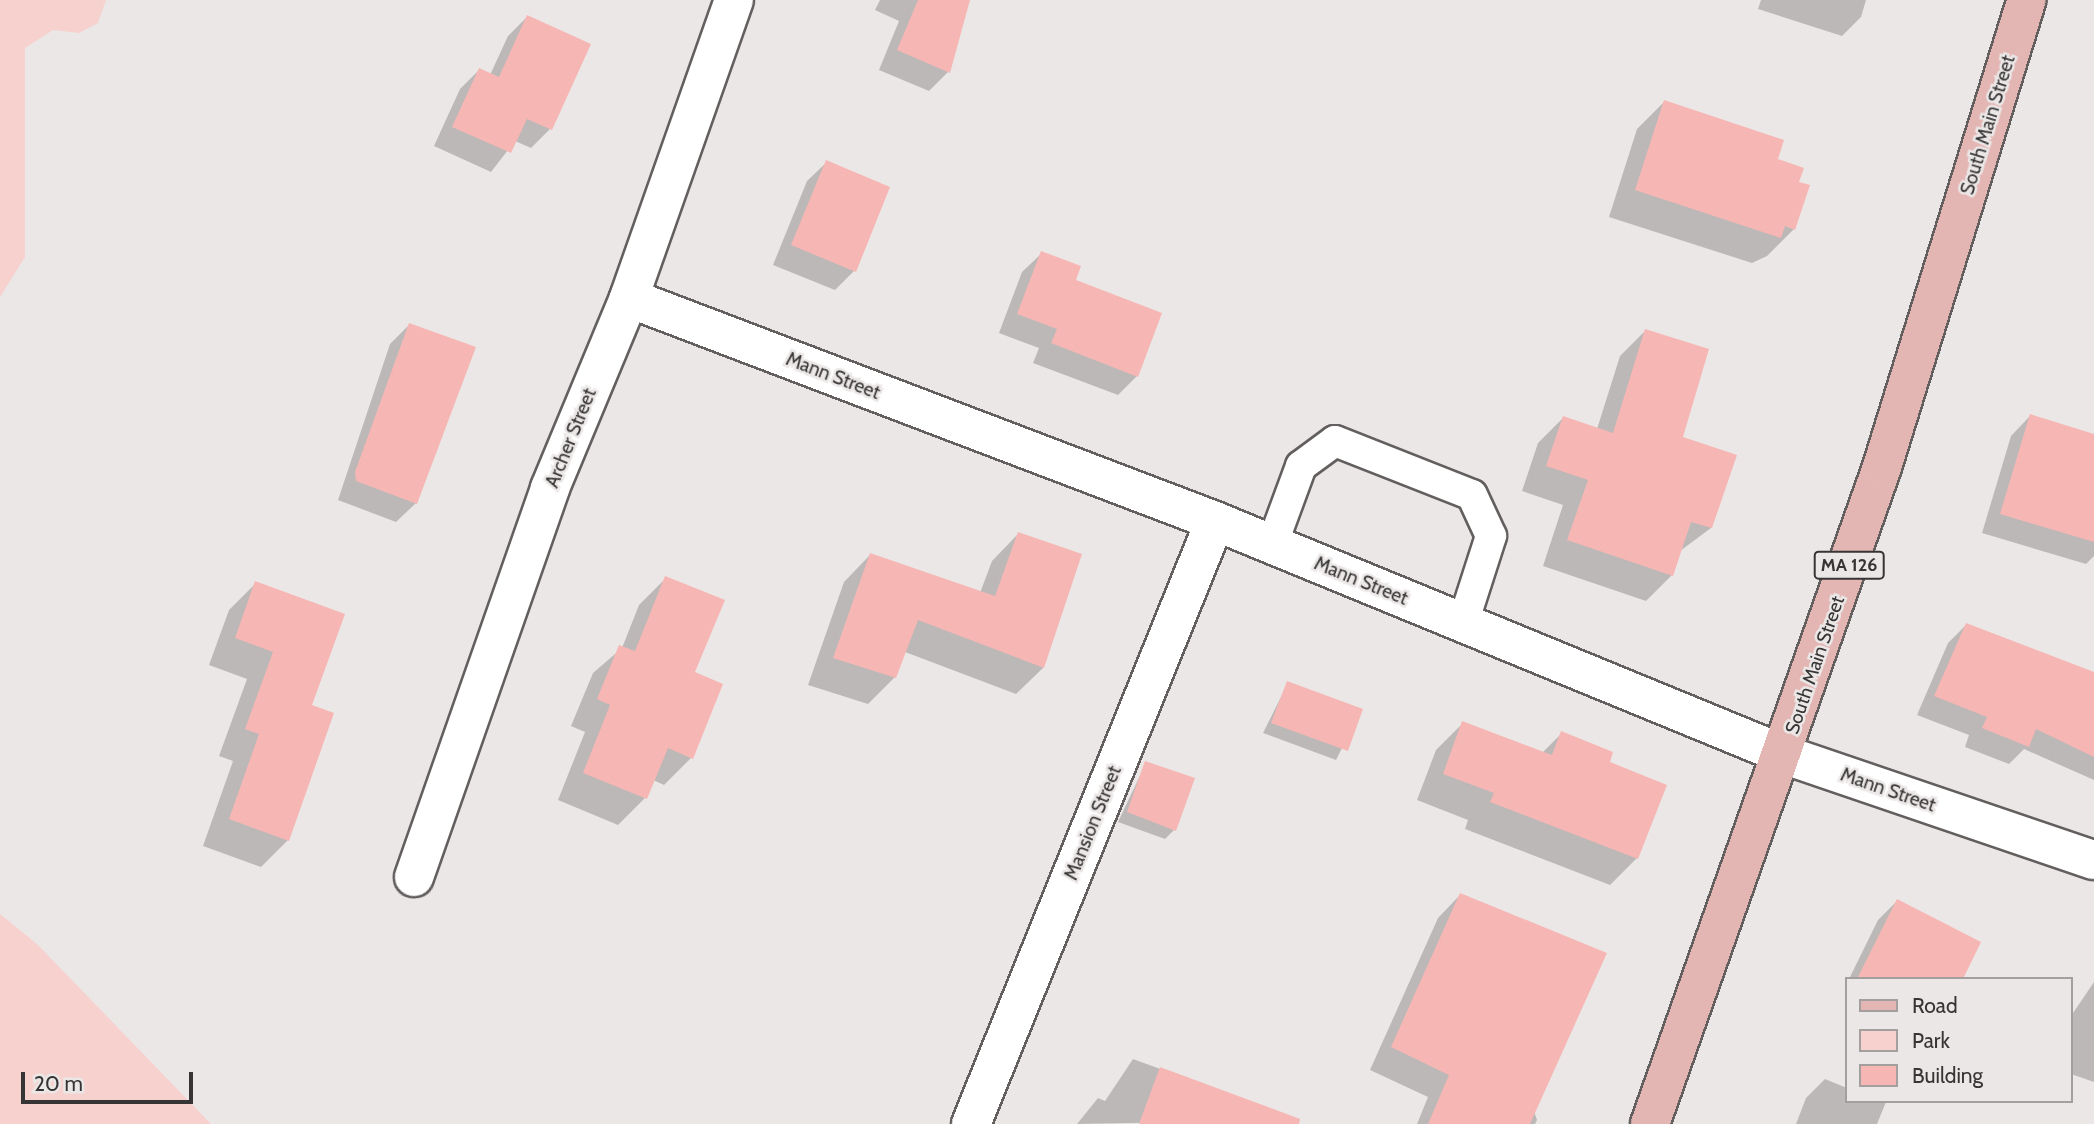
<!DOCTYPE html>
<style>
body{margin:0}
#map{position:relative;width:2094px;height:1124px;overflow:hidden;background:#ebe7e7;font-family:Cabin,sans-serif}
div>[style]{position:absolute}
.green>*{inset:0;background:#f6d1ce}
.shadow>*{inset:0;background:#0003}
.building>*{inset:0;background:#f6b6b3}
.roads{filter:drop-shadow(2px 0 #635f5f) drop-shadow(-2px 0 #635f5f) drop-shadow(0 2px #635f5f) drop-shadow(0 -2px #635f5f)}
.service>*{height:30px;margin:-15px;padding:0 15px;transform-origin:15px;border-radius:15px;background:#fff}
.minor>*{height:38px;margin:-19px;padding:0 19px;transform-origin:19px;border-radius:19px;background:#fff}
.tertiary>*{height:38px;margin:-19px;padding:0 19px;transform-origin:19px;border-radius:19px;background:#fff}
.primary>*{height:38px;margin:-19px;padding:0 19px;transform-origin:19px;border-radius:19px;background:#e3b6b4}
span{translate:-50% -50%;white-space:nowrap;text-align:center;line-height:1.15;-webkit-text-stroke:5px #ebe7e7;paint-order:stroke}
.shield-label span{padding:2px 5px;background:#ebe7e7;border:2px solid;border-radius:5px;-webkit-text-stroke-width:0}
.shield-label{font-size:18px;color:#363434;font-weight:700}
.street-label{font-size:19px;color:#363434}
.legend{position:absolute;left:1845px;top:977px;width:228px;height:126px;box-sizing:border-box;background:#ebe7e7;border:2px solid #a39f9f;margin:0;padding:9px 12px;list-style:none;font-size:21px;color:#363434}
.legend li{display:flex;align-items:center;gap:14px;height:35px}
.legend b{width:35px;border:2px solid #a39f9f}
.scale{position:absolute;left:21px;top:1072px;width:172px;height:32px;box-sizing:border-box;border:4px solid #363434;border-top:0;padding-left:9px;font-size:21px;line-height:24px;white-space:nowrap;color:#363434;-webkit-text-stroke:5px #ebe7e7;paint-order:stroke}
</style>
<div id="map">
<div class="green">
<i style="clip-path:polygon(0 0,106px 0,98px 23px,79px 33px,53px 30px,25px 48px,25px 257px,0 297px)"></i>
<i style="clip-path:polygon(0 914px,37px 944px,211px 1124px,0 1124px)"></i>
</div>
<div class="shadow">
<i style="clip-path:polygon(880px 0,968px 0,948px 72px,929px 91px,879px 70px,899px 21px,875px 10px)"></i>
<i style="clip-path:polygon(1761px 0,1866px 0,1861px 17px,1842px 36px,1758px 9px)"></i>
<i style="clip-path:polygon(527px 17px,588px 44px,550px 129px,531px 148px,515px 141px,491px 172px,434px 146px,460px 89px,479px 70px,490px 75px,508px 36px)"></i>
<i style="clip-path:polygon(1664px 102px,1776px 160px,1797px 183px,1794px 229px,1767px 256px,1752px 263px,1609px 217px,1637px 129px)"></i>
<i style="clip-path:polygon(827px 162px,854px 271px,835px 290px,773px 265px,807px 181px)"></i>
<i style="clip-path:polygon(1042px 253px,1074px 282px,1137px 376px,1118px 395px,1033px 363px,1039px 348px,999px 333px,1022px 272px)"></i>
<i style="clip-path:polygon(409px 325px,416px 503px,396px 522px,338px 500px,390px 344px)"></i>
<i style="clip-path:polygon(1645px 331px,1711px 528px,1680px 551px,1672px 575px,1646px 601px,1543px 566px,1563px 505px,1522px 491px,1538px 443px,1563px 418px,1597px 429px,1620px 356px)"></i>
<i style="clip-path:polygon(2030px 416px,2094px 436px,2094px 556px,2086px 564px,1982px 533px,2011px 436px)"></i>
<i style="clip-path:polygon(1018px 534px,1080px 555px,1043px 668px,1016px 694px,905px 652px,895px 677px,868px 704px,808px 685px,844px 582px,870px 555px,980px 593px,992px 561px)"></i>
<i style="clip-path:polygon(666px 578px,691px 758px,664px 785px,653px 780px,645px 798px,618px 825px,558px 800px,585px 732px,571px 726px,593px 673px,622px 648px,639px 605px)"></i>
<i style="clip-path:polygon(256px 583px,310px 706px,288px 840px,261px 867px,203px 846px,233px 761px,219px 756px,247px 679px,209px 665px,229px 610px)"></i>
<i style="clip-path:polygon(1966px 625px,2094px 695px,2094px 780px,2024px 749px,2009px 764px,1965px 747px,1969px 735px,1917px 715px,1948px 643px)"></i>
<i style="clip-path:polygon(1288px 683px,1361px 710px,1336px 760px,1263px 733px)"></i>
<i style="clip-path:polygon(1463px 723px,1542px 753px,1562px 733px,1607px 763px,1637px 858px,1610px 885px,1465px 829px,1468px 820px,1417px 800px,1436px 750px)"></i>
<i style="clip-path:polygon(1146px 763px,1174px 830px,1165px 839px,1118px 822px)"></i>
<i style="clip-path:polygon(1460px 895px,1537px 1120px,1535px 1124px,1417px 1124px,1428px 1097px,1370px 1070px,1438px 918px)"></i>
<i style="clip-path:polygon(1897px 901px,1961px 979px,1849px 979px,1878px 920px)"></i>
<i style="clip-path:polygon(2094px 982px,2094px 1082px,2071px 1074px,2071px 1016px)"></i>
<i style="clip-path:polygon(1133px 1059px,1299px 1120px,1077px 1124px,1098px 1098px,1105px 1101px)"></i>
<i style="clip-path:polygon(1825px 1079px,1847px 1088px,1847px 1101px,1886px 1102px,1877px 1124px,1796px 1124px,1806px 1098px)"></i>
</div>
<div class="building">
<i style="clip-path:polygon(918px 0,970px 0,950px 73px,897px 50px)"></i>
<i style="clip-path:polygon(527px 15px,591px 44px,552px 130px,527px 119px,511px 153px,452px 127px,479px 68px,499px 77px)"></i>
<i style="clip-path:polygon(1664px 100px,1784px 140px,1778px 159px,1804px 168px,1799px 182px,1810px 185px,1795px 230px,1785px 226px,1781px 238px,1635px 190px)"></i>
<i style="clip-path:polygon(826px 160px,890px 187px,856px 272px,791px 245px)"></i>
<i style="clip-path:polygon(1041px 251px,1081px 266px,1076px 280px,1162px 313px,1138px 377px,1051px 343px,1057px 329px,1017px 314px)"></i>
<i style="clip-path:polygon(409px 323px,476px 347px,417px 504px,356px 481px,355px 472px)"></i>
<i style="clip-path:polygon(1645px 329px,1709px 349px,1683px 437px,1737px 455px,1712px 528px,1691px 522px,1673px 576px,1567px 540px,1588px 480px,1546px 466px,1563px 416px,1613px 433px)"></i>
<i style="clip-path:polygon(2030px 414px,2094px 434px,2094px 542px,2000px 514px)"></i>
<i style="clip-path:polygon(1018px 532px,1082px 554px,1044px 668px,918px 620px,896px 678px,833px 658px,870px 553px,995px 596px)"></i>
<i style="clip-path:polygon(665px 576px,725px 600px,695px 672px,723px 684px,693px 759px,668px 748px,647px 799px,583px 773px,610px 705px,597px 699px,619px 645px,635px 651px)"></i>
<i style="clip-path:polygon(255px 581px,345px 614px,312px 705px,334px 713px,289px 841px,229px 819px,259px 734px,245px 729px,273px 652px,235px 638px)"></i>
<i style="clip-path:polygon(1966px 623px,2094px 672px,2094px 757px,2036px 729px,2029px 747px,1982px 728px,1987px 717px,1934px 696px)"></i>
<i style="clip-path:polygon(1287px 681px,1363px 709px,1348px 751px,1271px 723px)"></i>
<i style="clip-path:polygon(1462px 721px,1552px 755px,1561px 731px,1613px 752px,1610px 762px,1667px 785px,1638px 859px,1490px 802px,1494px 793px,1443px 774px)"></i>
<i style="clip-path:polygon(1145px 761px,1195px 778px,1176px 831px,1127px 812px)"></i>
<i style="clip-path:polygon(1460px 893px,1607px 953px,1530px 1124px,1428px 1124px,1449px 1075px,1391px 1047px)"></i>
<i style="clip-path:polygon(1897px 899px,1981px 942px,1963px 979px,1857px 979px)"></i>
<i style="clip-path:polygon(1160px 1067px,1300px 1119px,1299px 1124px,1139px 1124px)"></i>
</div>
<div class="roads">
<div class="service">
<i style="left:1272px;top:545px;width:84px;rotate:-69.8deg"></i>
<i style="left:1301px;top:466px;width:42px;rotate:-36.3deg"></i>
<i style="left:1335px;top:441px;width:147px;rotate:21.5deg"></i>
<i style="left:1472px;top:495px;width:45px;rotate:65.1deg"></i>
<i style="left:1491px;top:536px;width:91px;rotate:107.8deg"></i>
</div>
<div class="minor">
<i style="left:629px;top:298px;width:627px;rotate:20.83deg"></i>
<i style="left:1215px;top:521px;width:616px;rotate:22.32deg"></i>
<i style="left:414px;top:877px;width:412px;rotate:-70.7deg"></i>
<i style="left:550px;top:488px;width:206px;rotate:-67.4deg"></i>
<i style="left:629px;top:298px;width:316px;rotate:-70.6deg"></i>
<i style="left:971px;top:1124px;width:650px;rotate:-67.97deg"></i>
</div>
<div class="tertiary">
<i style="left:1785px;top:755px;width:326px;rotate:18.8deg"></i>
</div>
<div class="primary">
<i style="left:1650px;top:1124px;width:697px;rotate:-70.55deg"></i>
<i style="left:1882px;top:467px;width:489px;rotate:-72.8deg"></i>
</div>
</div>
<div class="shield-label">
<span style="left:1849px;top:565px">MA 126</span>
</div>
<div class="street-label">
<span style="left:1988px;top:125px;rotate:-73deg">South Main Street</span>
<span style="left:833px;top:376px;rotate:21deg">Mann Street</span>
<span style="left:571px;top:438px;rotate:-68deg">Archer Street</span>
<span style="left:1361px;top:581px;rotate:22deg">Mann Street</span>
<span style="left:1815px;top:665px;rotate:-71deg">South Main Street</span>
<span style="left:1888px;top:790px;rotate:19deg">Mann Street</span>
<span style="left:1093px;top:823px;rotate:-68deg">Mansion Street</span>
</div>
<ul class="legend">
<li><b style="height:9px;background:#e3b6b4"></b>Road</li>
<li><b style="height:19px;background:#f6d1ce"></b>Park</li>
<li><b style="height:19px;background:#f6b6b3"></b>Building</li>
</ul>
<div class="scale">20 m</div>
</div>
